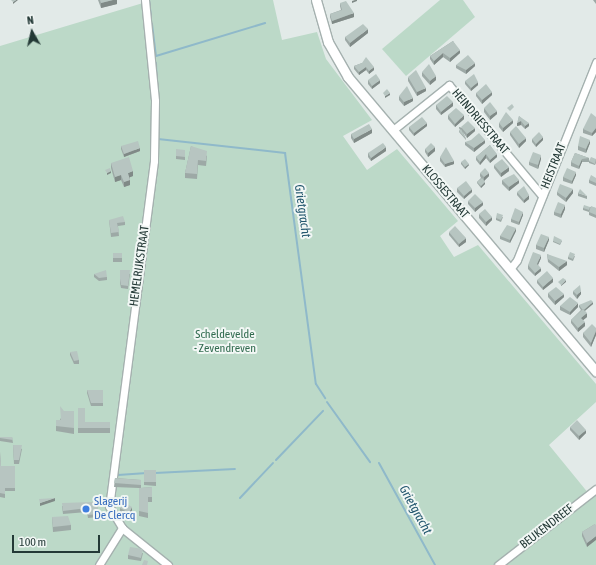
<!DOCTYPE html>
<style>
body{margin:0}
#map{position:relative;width:596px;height:565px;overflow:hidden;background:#e2eae8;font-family:"Asap Condensed",sans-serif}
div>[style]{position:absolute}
.green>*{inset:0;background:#bcd9c8}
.stream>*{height:2px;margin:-1px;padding:0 1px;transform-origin:1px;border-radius:1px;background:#8fb9ca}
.roads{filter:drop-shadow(1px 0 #a5b1af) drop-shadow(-1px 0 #a5b1af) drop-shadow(0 1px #a5b1af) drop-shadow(0 -1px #a5b1af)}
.street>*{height:7px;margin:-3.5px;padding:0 3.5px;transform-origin:3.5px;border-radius:3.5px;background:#fff}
.secondary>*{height:9px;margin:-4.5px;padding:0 4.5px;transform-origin:4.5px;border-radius:4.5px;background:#fff}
.wall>*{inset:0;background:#9da9a6}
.shaded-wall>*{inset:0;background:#808a87}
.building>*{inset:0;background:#b7c5c1}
.dots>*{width:11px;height:11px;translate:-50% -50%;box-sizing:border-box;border:2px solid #f2f7f5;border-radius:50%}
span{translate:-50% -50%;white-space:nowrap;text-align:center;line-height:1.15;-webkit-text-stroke:4px #f2f7f5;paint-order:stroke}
.street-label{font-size:12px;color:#233936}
.park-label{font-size:12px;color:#326c50}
.shop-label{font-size:12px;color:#366cbe}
.left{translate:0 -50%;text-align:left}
.water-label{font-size:13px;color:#24586f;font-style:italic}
.north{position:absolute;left:12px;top:12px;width:40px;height:40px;-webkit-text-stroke:3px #f2f7f5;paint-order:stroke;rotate:352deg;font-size:11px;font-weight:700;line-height:16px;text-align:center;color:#233936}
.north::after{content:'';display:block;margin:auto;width:14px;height:18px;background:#233936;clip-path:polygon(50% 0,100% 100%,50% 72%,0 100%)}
.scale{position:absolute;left:12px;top:535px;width:88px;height:18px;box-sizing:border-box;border:2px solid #233936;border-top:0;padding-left:5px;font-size:12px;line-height:14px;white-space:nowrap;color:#233936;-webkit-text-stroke:3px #f2f7f5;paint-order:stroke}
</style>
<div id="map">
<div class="green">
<i style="clip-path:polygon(143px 0,273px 0,282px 40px,317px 32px,326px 59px,372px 120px,343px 136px,367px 170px,397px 149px,458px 221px,440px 236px,454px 257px,478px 245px,596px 384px,596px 402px,549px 445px,589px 494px,596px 489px,596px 565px,0 565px,0 46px,143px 3px)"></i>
<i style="clip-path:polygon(440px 0,463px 0,475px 17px,406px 76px,382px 49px)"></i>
</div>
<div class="stream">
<i style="left:149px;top:0;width:17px;rotate:83deg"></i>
<i style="left:152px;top:24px;width:32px;rotate:83deg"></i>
<i style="left:156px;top:56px;width:114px;rotate:-16.8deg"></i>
<i style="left:156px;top:63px;width:28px;rotate:88deg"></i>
<i style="left:158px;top:109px;width:25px;rotate:90deg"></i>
<i style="left:158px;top:139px;width:128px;rotate:6.3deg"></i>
<i style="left:285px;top:153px;width:233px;rotate:82.4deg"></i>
<i style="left:316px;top:384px;width:17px;rotate:57deg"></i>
<i style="left:327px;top:402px;width:74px;rotate:54.4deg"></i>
<i style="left:276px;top:460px;width:68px;rotate:-46.2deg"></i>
<i style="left:379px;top:463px;width:116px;rotate:61.2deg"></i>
<i style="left:155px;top:473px;width:80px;rotate:-2.9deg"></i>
<i style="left:118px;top:475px;width:29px;rotate:-4deg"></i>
<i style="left:240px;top:498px;width:48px;rotate:-46.7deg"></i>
</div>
<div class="roads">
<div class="street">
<i style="left:145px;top:0;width:101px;rotate:84.3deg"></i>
<i style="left:155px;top:101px;width:60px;rotate:91deg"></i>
<i style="left:154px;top:161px;width:348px;rotate:97.4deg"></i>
<i style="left:109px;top:506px;width:26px;rotate:59deg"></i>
<i style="left:122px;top:528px;width:59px;rotate:38.8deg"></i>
<i style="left:393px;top:130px;width:72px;rotate:-38.8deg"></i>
<i style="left:449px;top:85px;width:145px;rotate:50deg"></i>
<i style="left:510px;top:269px;width:11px;rotate:-52deg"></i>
<i style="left:517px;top:260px;width:213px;rotate:-68.2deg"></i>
<i style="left:99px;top:565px;width:44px;rotate:-58.1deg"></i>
<i style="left:498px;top:565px;width:124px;rotate:-37.8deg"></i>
</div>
<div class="secondary">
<i style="left:316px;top:0;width:44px;rotate:74.1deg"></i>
<i style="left:328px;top:42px;width:40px;rotate:60.3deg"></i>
<i style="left:348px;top:77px;width:385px;rotate:49.9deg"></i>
</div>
</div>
<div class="wall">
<i style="clip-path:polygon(98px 0,117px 0,117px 4px,101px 8px)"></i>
<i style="clip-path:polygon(593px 0,596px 0,596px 4px)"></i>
<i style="clip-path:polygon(340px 3px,354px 17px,332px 24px,330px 17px,330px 14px,341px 10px,340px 6px)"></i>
<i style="clip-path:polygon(368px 33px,350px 47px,345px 40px,345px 37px)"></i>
<i style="clip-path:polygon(453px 41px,460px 53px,450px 62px,443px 57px,434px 65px,430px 59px,430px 56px)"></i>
<i style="clip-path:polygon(362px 63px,374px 70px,369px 74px,366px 70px,359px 75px,354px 69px,354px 66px)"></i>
<i style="clip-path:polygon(456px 65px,475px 66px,466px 74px,456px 68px)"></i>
<i style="clip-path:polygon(422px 72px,436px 80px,430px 85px,422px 76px)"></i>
<i style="clip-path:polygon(408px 77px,426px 91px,417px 96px,408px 81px)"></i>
<i style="clip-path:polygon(368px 80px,380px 83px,372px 89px,368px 84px)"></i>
<i style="clip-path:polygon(465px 81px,478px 85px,471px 91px,465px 84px)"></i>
<i style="clip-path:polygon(476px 93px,492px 95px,482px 104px,476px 96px)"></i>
<i style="clip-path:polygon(399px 96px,413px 101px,404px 106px,399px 100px)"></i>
<i style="clip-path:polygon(436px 105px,453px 106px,441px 115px,436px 109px)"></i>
<i style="clip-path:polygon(484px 108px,497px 114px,490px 120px,484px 112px)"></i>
<i style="clip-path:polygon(448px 115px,464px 119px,455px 127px,448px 119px)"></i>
<i style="clip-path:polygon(519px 116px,529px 126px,525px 129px,521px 125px,517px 126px)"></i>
<i style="clip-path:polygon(596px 117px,596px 132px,592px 136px,583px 133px,583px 129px)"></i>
<i style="clip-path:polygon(499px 123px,513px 123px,503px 132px,499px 127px)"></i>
<i style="clip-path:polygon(427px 126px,414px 136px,409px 130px,409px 127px)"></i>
<i style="clip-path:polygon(459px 127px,475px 131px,467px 138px,463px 132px,466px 139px,466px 140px,459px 132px,459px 131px,460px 130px,459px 128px)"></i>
<i style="clip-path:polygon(510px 132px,526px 141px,519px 148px,510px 135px)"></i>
<i style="clip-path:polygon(372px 133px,354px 143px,351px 138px,351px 134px)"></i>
<i style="clip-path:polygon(532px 139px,543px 140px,536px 147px,532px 142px)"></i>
<i style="clip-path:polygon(465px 142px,485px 143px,474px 152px,465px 145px)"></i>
<i style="clip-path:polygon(590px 143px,586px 153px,578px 150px,578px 146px)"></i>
<i style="clip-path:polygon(490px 145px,497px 157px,490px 163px,486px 158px,480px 165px,476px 160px,476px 157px)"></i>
<i style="clip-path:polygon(121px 146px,140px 151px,124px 157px,121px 149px)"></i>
<i style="clip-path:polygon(191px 146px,207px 156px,206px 166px,198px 165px,197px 179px,185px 178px,185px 173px)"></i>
<i style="clip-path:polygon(425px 149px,435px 151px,428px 157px,425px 152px)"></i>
<i style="clip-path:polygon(185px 150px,185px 160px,176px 159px,176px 156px)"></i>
<i style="clip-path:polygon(386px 151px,371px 161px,368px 157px,368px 153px)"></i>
<i style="clip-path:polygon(575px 153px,589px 158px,589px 161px,596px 159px,596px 163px,595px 165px,589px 163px,589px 162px,582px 162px,579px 169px,571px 166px,571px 162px)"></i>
<i style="clip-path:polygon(440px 157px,454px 164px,445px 167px,440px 161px)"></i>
<i style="clip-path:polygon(541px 159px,538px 169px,529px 165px,529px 162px)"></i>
<i style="clip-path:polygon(461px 162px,469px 165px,465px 169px,461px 164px)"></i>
<i style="clip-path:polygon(111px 163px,133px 176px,130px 177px,130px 185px,124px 187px,121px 180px,115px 182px,111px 168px)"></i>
<i style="clip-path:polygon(494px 165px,509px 171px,501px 177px,494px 168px)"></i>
<i style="clip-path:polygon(480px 173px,489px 176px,484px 181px,485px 184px,481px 188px,477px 183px,477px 182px,481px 178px,480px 176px)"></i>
<i style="clip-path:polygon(576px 175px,572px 184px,563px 181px,563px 177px)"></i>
<i style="clip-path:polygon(596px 178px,596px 186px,589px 183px,589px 180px)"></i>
<i style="clip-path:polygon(502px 180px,519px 183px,509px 191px,502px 184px)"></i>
<i style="clip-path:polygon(457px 188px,472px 192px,464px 199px,457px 192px)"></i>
<i style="clip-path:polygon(517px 192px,529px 199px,524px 203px,517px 195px)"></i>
<i style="clip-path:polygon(557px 192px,573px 193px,566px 202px,557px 195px)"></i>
<i style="clip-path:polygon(578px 193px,587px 196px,587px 199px,578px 196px)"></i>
<i style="clip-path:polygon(468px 201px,483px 205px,475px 212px,468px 204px)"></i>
<i style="clip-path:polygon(590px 207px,596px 208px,596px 218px,589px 215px,589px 212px,583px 210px,583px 208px)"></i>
<i style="clip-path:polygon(565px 209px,561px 218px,554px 215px,554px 212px)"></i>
<i style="clip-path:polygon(479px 214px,492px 220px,486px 226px,479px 218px)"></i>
<i style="clip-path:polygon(523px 215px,519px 225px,511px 222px,511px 219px)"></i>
<i style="clip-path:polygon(503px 217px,501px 222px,496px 220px,496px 218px)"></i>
<i style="clip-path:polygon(109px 220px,125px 222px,125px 225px,118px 226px,119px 236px,111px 237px)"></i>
<i style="clip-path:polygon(516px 231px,510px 243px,500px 239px,500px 236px)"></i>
<i style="clip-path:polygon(449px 232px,466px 242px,459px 247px,449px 235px)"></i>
<i style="clip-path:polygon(549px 240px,544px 252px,536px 249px,536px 245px)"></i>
<i style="clip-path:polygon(553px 241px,562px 241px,560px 245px,553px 242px)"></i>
<i style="clip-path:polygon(113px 253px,122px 253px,122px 262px,113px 262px)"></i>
<i style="clip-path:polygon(547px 254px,567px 265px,559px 271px,548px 262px)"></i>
<i style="clip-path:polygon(575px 256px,573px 261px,568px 259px,568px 257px)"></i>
<i style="clip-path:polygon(541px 258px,538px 265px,541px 271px,535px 276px,528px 269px,528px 265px)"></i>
<i style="clip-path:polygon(120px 270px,130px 274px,128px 289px,121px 288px,120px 283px)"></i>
<i style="clip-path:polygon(94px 274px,107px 277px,107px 280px,99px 281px,94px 277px)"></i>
<i style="clip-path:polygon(537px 280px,553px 282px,543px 290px,537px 283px)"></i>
<i style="clip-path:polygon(573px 291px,581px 294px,577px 299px,573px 294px)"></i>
<i style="clip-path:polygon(548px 293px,564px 297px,555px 305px,548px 297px)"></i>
<i style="clip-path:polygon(593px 304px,585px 311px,587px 317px,583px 320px,585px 326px,578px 332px,571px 323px,571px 320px,581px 310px,579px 307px,579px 305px)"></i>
<i style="clip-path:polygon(560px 306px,578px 307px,570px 315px,560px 310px)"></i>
<i style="clip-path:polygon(596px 328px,596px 335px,591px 347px,583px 337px,583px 333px)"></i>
<i style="clip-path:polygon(70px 352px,79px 360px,79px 364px,74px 364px,70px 355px)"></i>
<i style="clip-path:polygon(87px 390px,103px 390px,103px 406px,91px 406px,87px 393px)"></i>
<i style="clip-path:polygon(78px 408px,85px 422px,110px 422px,110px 433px,78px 433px)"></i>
<i style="clip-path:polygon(64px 411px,74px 411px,74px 434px,56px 431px,56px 420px,60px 420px)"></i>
<i style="clip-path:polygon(570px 427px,586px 433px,579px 440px,570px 430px)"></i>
<i style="clip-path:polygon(0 437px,12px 437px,13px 443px,0 441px)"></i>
<i style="clip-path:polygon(13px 445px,22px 449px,19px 464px,14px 464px)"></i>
<i style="clip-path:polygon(0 452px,1px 466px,15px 466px,15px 491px,5px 491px,5px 498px,0 497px)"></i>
<i style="clip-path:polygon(144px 470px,156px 470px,156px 486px,144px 485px)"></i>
<i style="clip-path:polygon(115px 478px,141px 480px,141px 488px,152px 487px,152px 502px,148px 502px,148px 518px,139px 516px,139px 488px,114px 487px)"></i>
<i style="clip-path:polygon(98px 505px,98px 517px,88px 518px,87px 512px,63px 514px,62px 506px)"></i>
<i style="clip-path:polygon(120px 508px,132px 510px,129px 516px,120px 512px)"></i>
<i style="clip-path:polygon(52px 517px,71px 525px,71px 530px,53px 532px)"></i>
<i style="clip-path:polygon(595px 524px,587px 547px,582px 536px,582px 532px)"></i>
<i style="clip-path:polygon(143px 553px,141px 561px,128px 559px,128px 555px)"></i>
</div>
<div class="shaded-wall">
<i style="clip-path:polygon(16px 0,18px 0,13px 4px,13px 2px)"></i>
<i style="clip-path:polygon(113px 0,117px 0,117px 4px,101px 8px,101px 3px)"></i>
<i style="clip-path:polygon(355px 0,357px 0,357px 1px,352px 3px,352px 1px)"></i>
<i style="clip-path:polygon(354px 13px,354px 17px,332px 24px,332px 21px)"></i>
<i style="clip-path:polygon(368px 29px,368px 33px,350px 47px,350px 43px)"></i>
<i style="clip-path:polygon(460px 50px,460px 53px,450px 62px,450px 58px)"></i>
<i style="clip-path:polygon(443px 53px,443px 57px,434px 65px,434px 61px)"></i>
<i style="clip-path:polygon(475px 63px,475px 66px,466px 74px,466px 70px)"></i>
<i style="clip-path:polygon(366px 67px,366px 70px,359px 75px,359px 72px)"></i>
<i style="clip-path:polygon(374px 67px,374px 70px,369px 74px,369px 71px)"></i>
<i style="clip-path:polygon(436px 76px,436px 80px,430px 85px,430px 81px)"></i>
<i style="clip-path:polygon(380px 80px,380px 83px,372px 89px,372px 86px)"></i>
<i style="clip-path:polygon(478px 82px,478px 85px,471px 91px,471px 88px)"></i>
<i style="clip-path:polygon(426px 88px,426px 91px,417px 96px,417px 92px)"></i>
<i style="clip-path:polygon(492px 92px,492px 95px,482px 104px,482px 100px)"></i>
<i style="clip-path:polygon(390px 93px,390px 95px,385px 98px,385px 96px)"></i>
<i style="clip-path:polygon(413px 98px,413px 101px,404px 106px,404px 102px)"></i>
<i style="clip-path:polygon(453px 102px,453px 106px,441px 115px,441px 112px)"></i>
<i style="clip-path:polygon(497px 111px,497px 114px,490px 120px,490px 116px)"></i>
<i style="clip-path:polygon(464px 115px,464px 119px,455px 127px,455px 124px)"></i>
<i style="clip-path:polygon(513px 120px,513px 123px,503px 132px,503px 128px)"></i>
<i style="clip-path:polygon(521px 121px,521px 125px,517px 126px,517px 123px)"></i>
<i style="clip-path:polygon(427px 123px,427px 126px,414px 136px,414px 133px)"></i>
<i style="clip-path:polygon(529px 123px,529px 126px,525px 129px,525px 126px)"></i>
<i style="clip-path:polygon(475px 128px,475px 131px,467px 138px,467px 134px)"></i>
<i style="clip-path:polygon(596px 128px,596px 132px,592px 136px,592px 133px)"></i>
<i style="clip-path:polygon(372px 129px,372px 133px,354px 143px,354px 139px)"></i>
<i style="clip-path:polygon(543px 137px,543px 140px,536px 147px,536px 144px)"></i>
<i style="clip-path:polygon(526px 138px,526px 141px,519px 148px,519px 144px)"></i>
<i style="clip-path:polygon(485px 140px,485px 143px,474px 152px,474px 148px)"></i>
<i style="clip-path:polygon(590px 140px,590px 143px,586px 153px,586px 149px)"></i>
<i style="clip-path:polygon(386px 147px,386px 151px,371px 161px,371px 158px)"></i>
<i style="clip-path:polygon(435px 147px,435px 151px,428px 157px,428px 153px)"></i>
<i style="clip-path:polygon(140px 148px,140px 151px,124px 157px,124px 154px)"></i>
<i style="clip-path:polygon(486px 154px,486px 158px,480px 165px,480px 162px)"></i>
<i style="clip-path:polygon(497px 154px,497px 157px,490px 163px,490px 160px)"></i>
<i style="clip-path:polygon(541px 155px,541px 159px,538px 169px,538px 165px)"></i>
<i style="clip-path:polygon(582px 159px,582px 162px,579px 169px,579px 166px)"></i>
<i style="clip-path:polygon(454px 161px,454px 164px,445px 167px,445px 164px)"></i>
<i style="clip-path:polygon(469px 164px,469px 165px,465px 169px,465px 167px)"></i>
<i style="clip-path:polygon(509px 167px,509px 171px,501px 177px,501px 173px)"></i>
<i style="clip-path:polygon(111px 171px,111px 173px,107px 175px,107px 173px)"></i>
<i style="clip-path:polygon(133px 171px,133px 176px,128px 178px,128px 173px)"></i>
<i style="clip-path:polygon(576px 172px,576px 175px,572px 184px,572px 181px)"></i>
<i style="clip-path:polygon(489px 173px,489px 176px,484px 181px,484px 177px)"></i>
<i style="clip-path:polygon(121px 175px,121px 180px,115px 182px,115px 177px)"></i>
<i style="clip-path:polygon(130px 180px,130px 185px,124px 187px,124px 182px)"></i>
<i style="clip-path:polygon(519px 180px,519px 183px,509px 191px,509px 187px)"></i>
<i style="clip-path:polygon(485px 182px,485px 184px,481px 188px,481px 186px)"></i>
<i style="clip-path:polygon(472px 189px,472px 192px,464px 199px,464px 196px)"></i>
<i style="clip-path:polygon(573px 189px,573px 193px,566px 202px,566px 198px)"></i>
<i style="clip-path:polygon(529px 195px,529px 199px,524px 203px,524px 200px)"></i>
<i style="clip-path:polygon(483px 202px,483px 205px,475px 212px,475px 208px)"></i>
<i style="clip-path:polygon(565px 205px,565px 209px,561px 218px,561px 214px)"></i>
<i style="clip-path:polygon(523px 212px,523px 215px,519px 225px,519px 222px)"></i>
<i style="clip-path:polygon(492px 217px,492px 220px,486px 226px,486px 222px)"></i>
<i style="clip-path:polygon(516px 228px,516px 231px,510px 243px,510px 240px)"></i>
<i style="clip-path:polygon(549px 237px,549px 240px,544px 252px,544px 248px)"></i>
<i style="clip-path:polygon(466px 238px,466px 242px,459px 247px,459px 244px)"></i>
<i style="clip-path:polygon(541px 255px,541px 258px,537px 267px,537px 264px)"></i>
<i style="clip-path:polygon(567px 261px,567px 265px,559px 271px,559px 267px)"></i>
<i style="clip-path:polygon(541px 268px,541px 271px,535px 276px,535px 273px)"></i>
<i style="clip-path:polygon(553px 278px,553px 282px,543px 290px,543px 287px)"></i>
<i style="clip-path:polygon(566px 280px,566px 282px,561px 286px,561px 285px)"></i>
<i style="clip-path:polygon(581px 291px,581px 294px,577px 299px,577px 295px)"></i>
<i style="clip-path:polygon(564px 294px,564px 297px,555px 305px,555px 301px)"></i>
<i style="clip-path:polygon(593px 302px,593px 304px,583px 312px,583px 310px)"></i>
<i style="clip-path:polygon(578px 303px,578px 307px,570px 315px,570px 312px)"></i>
<i style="clip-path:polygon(587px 313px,587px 317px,581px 322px,581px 318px)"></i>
<i style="clip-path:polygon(585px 322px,585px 326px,578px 332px,578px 328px)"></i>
<i style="clip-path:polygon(596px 331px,596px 335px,591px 347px,591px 343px)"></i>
<i style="clip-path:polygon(586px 430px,586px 433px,579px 440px,579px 436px)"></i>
<i style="clip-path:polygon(55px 498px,55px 501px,40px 506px,40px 503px)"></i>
<i style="clip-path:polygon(132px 507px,132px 510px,129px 516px,129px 513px)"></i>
<i style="clip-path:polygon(596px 536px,596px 540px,587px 547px,587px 543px)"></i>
</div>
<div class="building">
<i style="clip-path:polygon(11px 0,16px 0,13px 2px)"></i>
<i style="clip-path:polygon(100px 0,113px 0,101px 3px)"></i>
<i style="clip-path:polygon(346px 1px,354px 13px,332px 21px,330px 14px,342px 10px,340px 3px)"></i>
<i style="clip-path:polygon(363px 24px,368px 29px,350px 43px,345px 37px)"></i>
<i style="clip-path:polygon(453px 41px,460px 50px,450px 58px,443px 53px,434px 61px,430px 56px)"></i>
<i style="clip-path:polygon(468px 55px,475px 63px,466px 70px,456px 65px)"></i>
<i style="clip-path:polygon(366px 57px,374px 67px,369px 71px,366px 67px,359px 72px,354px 66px,362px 63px)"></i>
<i style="clip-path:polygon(429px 64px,436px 76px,430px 81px,422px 72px)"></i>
<i style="clip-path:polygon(416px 70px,426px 88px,417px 92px,408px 77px)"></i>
<i style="clip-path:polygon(376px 74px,380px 80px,372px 86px,368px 80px)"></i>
<i style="clip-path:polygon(474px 74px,478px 82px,471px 88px,465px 81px)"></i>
<i style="clip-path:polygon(486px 84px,492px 92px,482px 100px,476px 93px)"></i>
<i style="clip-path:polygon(407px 86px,413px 98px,404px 102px,399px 96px)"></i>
<i style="clip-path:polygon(387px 89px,390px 93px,385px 96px,383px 93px)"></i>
<i style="clip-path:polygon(447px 96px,453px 102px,441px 112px,436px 105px)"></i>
<i style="clip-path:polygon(490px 102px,497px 111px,490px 116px,484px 108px)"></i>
<i style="clip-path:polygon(512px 104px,514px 107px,510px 111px,507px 108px)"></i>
<i style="clip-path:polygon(456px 108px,464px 115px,455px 124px,448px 115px)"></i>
<i style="clip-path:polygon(506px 112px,513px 120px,503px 128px,499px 123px)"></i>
<i style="clip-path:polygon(591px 113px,596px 117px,596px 128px,592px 133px,583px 129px)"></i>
<i style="clip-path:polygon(519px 116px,529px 123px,525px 126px,521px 121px,517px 123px)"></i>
<i style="clip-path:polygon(422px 117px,427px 123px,414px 133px,409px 127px)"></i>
<i style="clip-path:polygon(468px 121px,475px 128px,467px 134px,461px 127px)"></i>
<i style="clip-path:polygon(369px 124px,372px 129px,354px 139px,351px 134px)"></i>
<i style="clip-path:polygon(516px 126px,526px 138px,519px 144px,510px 132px)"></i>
<i style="clip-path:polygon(461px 129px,466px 139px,459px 131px)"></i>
<i style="clip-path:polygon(539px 132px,543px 137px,536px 144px,532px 139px)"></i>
<i style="clip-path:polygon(479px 133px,485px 140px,474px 148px,465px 142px,471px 140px)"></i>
<i style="clip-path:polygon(580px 136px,590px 140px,586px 149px,578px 146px)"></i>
<i style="clip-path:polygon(138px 141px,140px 148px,124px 154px,121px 146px)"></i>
<i style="clip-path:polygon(383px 143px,386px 147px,371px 158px,368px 153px)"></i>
<i style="clip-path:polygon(431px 143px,435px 147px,428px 153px,425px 149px)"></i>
<i style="clip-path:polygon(490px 145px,497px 154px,490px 160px,486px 154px,480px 162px,476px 157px)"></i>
<i style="clip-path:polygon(191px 146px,207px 151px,206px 161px,198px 160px,197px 174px,185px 173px)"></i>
<i style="clip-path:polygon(446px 147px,454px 161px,445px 164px,440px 157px)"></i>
<i style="clip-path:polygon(176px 149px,185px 150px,185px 157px,176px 156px)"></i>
<i style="clip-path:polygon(533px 152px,541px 155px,538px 165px,529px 162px)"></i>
<i style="clip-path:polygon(575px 153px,589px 158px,582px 159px,579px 166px,571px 162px)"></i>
<i style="clip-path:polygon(129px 157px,133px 171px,128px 173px,130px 180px,124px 182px,121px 175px,115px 177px,111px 163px)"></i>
<i style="clip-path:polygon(591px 157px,596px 159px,595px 164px,589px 161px)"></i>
<i style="clip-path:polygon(465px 159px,469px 164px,465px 167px,461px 162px)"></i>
<i style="clip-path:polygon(502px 159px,509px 167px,501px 173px,494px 165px)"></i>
<i style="clip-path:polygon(110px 168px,111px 171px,107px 173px,105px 170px)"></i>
<i style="clip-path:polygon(485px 168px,489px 173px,484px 177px,480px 173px)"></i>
<i style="clip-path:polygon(567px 168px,576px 172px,572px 181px,563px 177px)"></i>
<i style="clip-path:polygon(514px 174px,519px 180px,509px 187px,502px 180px)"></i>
<i style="clip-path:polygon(591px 175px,596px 178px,596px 183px,589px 180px)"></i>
<i style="clip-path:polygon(482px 178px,485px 182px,481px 186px,477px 182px)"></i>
<i style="clip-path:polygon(466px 181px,472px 189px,464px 196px,457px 188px)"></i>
<i style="clip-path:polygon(560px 184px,573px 189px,566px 198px,557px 192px)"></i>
<i style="clip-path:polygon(524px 186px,529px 195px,524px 200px,517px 192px)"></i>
<i style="clip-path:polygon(580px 189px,587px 196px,578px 193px)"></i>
<i style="clip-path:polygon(475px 194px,483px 202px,475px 208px,468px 201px)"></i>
<i style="clip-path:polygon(558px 202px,565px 205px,561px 214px,554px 212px)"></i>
<i style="clip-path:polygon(584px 205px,590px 207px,589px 210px,583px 208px)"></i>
<i style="clip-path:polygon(591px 206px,596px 208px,596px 215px,589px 212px)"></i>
<i style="clip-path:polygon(515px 208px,523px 212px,519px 222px,511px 219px)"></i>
<i style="clip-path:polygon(485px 209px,492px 217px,486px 222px,479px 214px)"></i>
<i style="clip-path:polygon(497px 213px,503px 215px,501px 220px,496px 218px)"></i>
<i style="clip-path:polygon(123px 216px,125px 222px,117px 223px,119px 232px,111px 233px,109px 220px)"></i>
<i style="clip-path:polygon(507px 225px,516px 228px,510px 240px,500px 236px)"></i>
<i style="clip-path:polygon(455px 226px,466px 238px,459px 244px,449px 232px)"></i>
<i style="clip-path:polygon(541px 234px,549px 237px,544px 248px,536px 245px)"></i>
<i style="clip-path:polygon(554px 236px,562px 240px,560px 244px,553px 241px)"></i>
<i style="clip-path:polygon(533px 252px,541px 255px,537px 264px,541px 268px,535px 273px,528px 265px)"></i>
<i style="clip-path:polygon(570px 252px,575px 254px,573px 259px,568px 257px)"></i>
<i style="clip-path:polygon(113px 253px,122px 253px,122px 258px,113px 258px)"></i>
<i style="clip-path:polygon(547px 254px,567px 261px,559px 267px,548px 259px)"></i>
<i style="clip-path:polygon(106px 270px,107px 277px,99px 278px,94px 274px)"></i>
<i style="clip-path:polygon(120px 270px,130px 270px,128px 286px,121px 285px,120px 279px)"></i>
<i style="clip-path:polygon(547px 271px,553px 278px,543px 287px,537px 280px)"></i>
<i style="clip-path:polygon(563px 278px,566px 280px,561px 285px,558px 282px)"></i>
<i style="clip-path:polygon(580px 285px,581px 291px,577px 295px,573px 291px)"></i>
<i style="clip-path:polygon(556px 287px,564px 294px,555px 301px,548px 293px)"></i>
<i style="clip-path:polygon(570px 297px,578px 303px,570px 312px,560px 306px)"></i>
<i style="clip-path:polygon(591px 300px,593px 302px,584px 310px,583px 309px,582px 309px,579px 305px)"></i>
<i style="clip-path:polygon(583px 309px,587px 313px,581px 318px,585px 322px,578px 328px,571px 320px)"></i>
<i style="clip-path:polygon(592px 324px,596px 328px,596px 331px,591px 343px,583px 333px)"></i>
<i style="clip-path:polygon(77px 351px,79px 360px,74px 361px,70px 352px)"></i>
<i style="clip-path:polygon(87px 390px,103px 390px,103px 403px,91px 403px)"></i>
<i style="clip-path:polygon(60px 406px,64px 411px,74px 411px,74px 428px,56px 426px,56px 420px,61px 420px)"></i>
<i style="clip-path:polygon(78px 408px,85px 408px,85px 422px,110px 422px,110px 428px,78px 428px)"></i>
<i style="clip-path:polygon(577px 420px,586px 430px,579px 436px,570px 427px)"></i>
<i style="clip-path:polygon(0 437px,12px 437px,13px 440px,0 438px)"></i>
<i style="clip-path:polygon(13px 445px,22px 445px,19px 460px,14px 460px)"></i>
<i style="clip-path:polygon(0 452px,1px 466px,15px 466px,15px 488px,5px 488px,5px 494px,0 493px)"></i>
<i style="clip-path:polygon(144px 470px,156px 470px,156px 482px,144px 482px)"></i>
<i style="clip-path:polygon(115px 478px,141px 480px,141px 485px,114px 483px)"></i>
<i style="clip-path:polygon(152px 487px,152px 497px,148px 497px,148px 513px,139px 511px,139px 488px)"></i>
<i style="clip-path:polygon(55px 498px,40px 503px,39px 499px)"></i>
<i style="clip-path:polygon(92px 502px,98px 505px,98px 514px,88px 515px,87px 508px,63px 511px,62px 503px)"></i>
<i style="clip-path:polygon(124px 502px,132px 507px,129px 513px,120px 508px)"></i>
<i style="clip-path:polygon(68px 516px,71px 525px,53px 527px,52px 517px)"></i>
<i style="clip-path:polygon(595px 524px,596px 525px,596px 536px,587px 543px,582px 532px)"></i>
<i style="clip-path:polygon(130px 547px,143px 549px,141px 558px,128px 555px)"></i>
<i style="clip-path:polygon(144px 560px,148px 561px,147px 565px,142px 565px)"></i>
</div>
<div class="dots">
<i style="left:86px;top:509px;background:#3f7fe0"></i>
</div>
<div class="street-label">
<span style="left:480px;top:122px;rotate:50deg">HEINDRIESSTRAAT</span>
<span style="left:554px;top:166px;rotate:-68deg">HEISTRAAT</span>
<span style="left:445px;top:192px;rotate:50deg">KLOSSESTRAAT</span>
<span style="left:140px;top:266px;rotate:-82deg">HEMELRIJKSTRAAT</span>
<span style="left:547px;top:527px;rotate:-38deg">BEUKENDREEF</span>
</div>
<div class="park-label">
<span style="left:225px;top:342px">Scheldevelde<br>- Zevendreven</span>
</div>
<div class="shop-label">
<span class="left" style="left:94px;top:509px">Slagerij<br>De Clercq</span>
</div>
<div class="water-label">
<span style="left:302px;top:211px;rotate:82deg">Grietgracht</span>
<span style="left:415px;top:510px;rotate:61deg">Grietgracht</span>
</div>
<div class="north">N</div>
<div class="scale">100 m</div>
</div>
